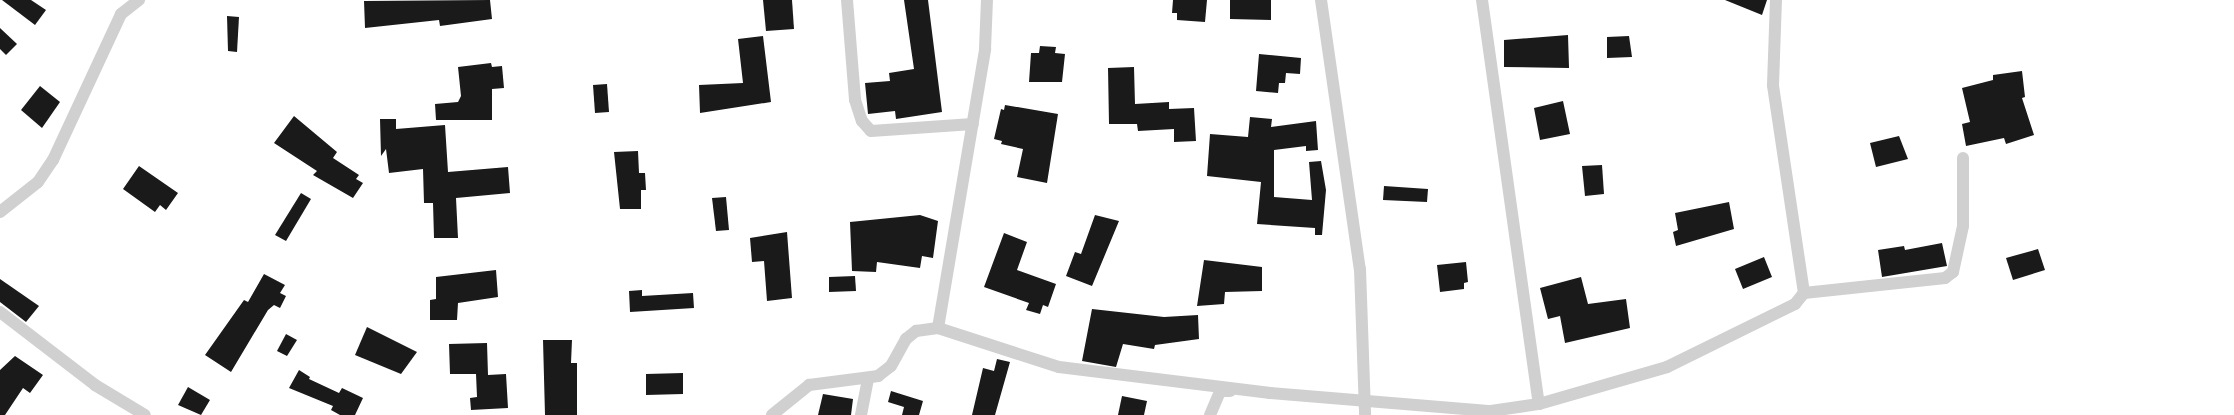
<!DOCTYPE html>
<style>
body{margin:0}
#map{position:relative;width:2234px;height:415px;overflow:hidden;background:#fff;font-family:"Space Grotesk",sans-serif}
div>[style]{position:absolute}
.building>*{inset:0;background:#1a1a1a}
.minor>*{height:12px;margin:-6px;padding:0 6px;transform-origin:6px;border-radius:6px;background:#d0d0d0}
span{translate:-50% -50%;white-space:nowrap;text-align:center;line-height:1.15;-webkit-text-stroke:4px #fff;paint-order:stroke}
</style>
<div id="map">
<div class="building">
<i style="clip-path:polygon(2px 0,31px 0,46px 10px,35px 25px)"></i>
<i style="clip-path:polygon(490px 0,492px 19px,440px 26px,439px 20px,365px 28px,364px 1px)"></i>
<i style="clip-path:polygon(763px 0,792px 0,794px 29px,766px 31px)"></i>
<i style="clip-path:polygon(904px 0,928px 0,942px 112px,896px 119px,895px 111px,868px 114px,865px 83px,890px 81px,889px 73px,914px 69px)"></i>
<i style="clip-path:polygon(1173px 0,1207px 0,1205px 22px,1177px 20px,1177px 13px,1172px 13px)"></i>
<i style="clip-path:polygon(1230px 0,1271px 0,1271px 20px,1230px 19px)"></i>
<i style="clip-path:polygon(1725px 0,1767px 0,1762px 15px)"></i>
<i style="clip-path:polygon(227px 16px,239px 17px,237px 52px,228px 51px)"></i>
<i style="clip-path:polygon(0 28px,17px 44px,6px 55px,0 49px)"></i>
<i style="clip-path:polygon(1568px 35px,1569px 68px,1504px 67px,1504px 40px)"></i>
<i style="clip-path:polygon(763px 36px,771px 102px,700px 113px,699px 85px,743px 83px,738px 39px)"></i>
<i style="clip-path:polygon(1629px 36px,1632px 57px,1607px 58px,1607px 37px)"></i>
<i style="clip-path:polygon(1040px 46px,1056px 47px,1055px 53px,1065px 54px,1062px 82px,1029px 82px,1031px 53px,1039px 53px)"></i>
<i style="clip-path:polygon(1259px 54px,1301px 58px,1300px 74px,1286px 73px,1285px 83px,1279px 83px,1278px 93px,1256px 91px)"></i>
<i style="clip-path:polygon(491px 63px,492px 67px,502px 66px,504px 88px,492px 89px,492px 120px,436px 120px,435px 104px,458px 102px,461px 96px,458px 67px)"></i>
<i style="clip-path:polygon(1134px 67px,1135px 104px,1169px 102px,1169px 109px,1194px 108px,1196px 141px,1174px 142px,1174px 129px,1138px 131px,1137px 124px,1109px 124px,1108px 68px)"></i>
<i style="clip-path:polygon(2022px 71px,2025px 97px,2022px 98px,2034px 135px,2006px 144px,2004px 138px,1966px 146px,1962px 124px,1970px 122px,1962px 88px,1993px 80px,1993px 75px)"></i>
<i style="clip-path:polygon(607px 84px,609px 112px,595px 113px,593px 85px)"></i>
<i style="clip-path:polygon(40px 86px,60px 102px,42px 128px,21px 110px)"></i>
<i style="clip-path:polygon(1563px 101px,1570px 134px,1540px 140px,1534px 108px)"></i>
<i style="clip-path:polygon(1005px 105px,1058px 114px,1047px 183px,1017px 177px,1023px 149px,1001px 144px,1002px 141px,994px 139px,1001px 109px,1004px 110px)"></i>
<i style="clip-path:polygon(294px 116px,337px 152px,333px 158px,359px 175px,356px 179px,363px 183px,353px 198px,313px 175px,317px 171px,274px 143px)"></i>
<i style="clip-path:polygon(1250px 117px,1272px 119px,1271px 127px,1316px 121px,1318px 150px,1306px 151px,1306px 146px,1274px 150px,1274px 197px,1312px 200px,1309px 162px,1321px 161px,1326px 190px,1322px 235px,1315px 235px,1315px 228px,1257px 224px,1261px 182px,1207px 176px,1210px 134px,1248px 137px)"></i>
<i style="clip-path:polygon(380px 119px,396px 119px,396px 129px,445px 125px,448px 172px,508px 167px,510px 193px,456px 198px,458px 238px,434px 238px,433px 203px,424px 203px,423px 169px,389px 173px,386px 149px,381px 156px)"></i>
<i style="clip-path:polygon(1899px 136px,1908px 159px,1876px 167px,1870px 143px)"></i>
<i style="clip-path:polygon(638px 151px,639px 173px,645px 173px,646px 190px,641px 190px,641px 209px,620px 209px,614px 152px)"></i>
<i style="clip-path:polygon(1602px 165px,1604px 194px,1585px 196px,1582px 166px)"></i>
<i style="clip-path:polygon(139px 166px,178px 193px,166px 210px,160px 205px,155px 212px,123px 189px)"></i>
<i style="clip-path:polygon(1384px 186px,1428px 189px,1427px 202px,1383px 200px)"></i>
<i style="clip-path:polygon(301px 193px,311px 199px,286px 241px,275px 235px)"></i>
<i style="clip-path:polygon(726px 197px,729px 230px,716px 231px,712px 198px)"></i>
<i style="clip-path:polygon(1729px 202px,1734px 229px,1676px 246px,1673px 232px,1678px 230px,1675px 213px)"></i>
<i style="clip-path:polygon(920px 215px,938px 221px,933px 258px,922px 256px,920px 268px,877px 262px,876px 272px,852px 271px,850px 222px)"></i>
<i style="clip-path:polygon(1095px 215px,1119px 221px,1092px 286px,1066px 276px,1075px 252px,1081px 254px)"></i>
<i style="clip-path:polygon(787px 232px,792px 298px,767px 301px,764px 261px,752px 262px,750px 238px)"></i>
<i style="clip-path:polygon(1004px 233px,1027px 242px,1017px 270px,1056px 284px,1048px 307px,1043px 305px,1040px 314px,1026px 310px,1029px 303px,984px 287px)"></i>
<i style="clip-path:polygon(1942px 243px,1947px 266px,1882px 277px,1878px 250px,1904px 246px,1905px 250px)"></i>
<i style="clip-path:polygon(2038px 249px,2045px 270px,2013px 280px,2006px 258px)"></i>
<i style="clip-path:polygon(1764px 257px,1772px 277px,1743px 289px,1735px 269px)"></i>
<i style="clip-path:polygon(1204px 260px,1262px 267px,1262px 291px,1225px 292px,1224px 304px,1197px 306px)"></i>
<i style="clip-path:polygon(1466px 262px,1468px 282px,1464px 283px,1464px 289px,1440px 292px,1437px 265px)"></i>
<i style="clip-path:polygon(496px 270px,498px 297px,458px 303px,457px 320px,430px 320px,430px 300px,436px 299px,436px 277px)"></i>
<i style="clip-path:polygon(264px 274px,285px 285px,280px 293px,286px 296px,280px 308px,274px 305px,268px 310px,231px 372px,205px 355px,244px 300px,248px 302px)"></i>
<i style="clip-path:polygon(855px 276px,856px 291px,829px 292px,829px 277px)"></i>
<i style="clip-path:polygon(1581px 277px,1588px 304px,1626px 299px,1630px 328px,1565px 343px,1560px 316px,1548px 319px,1540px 288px)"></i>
<i style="clip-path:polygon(0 279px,39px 306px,26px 322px,0 302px)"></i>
<i style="clip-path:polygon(642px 290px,642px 296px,693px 293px,694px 308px,630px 312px,629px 291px)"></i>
<i style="clip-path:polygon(1092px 309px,1164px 317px,1198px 315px,1199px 339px,1155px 345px,1154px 349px,1123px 344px,1116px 367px,1082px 361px)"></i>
<i style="clip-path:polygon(367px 327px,417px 352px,401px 374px,355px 355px)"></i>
<i style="clip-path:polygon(286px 334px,297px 340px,287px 356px,277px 351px)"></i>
<i style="clip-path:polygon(543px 340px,572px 340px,571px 363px,577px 363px,577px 415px,545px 415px)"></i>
<i style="clip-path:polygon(487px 343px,488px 375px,506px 374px,508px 408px,471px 410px,470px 398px,477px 397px,476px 374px,450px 374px,449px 344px)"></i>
<i style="clip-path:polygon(15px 356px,43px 375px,30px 393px,23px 388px,5px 415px,0 415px,0 370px)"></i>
<i style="clip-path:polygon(997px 359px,1010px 362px,995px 415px,972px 415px,983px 368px,994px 371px)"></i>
<i style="clip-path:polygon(299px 370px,310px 377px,309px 379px,339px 393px,342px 388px,363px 398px,355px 415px,340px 415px,331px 410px,333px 406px,289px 388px)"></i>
<i style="clip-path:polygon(683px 373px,683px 394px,646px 395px,646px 374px)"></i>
<i style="clip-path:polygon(188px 387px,210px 400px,201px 415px,178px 405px)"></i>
<i style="clip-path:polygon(891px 391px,923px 401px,919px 415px,902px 415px,904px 407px,888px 402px)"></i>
<i style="clip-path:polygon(823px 394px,853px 399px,851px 415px,818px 415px)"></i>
<i style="clip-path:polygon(1122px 396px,1147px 401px,1144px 415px,1118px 415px)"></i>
</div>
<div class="minor">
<i style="left:847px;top:0;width:100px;rotate:85.4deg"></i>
<i style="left:855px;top:100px;width:22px;rotate:72deg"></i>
<i style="left:862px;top:121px;width:13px;rotate:48deg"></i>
<i style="left:871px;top:131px;width:102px;rotate:-3.9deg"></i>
<i style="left:1321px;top:0;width:272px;rotate:81.8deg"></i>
<i style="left:1360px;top:269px;width:146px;rotate:88deg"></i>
<i style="left:1482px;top:0;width:408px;rotate:82deg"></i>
<i style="left:0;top:212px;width:48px;rotate:-38.3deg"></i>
<i style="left:38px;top:182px;width:27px;rotate:-56deg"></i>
<i style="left:53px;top:160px;width:161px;rotate:-65deg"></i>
<i style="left:121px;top:14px;width:23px;rotate:-38deg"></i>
<i style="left:1804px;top:293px;width:142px;rotate:-6.1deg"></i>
<i style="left:1945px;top:278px;width:10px;rotate:-37deg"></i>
<i style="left:1953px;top:272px;width:47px;rotate:-77.7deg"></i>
<i style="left:1963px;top:226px;width:68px;rotate:-90deg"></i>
<i style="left:0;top:312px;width:120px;rotate:37.5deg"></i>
<i style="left:95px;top:385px;width:58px;rotate:31deg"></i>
<i style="left:938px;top:328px;width:283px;rotate:-80.4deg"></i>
<i style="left:985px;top:49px;width:49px;rotate:-87.7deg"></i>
<i style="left:772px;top:415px;width:48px;rotate:-39deg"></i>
<i style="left:809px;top:385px;width:70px;rotate:-7.4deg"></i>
<i style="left:878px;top:376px;width:16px;rotate:-38deg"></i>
<i style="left:891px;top:366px;width:31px;rotate:-61deg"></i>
<i style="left:906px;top:339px;width:13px;rotate:-39deg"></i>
<i style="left:916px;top:331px;width:22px;rotate:-8deg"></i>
<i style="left:938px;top:328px;width:127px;rotate:17.9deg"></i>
<i style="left:1059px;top:367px;width:213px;rotate:7deg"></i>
<i style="left:1270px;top:393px;width:222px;rotate:4.7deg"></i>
<i style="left:1491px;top:411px;width:49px;rotate:-8.3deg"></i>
<i style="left:1539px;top:404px;width:133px;rotate:-16.1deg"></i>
<i style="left:1667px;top:367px;width:143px;rotate:-26.2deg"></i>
<i style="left:1795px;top:304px;width:14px;rotate:-51deg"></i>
<i style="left:1804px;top:293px;width:210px;rotate:-98.5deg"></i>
<i style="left:1773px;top:85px;width:85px;rotate:-88deg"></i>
<i style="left:861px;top:415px;width:38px;rotate:-79deg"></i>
<i style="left:1210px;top:415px;width:26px;rotate:-67deg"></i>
<i style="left:1220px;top:391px;width:10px"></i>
</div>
</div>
